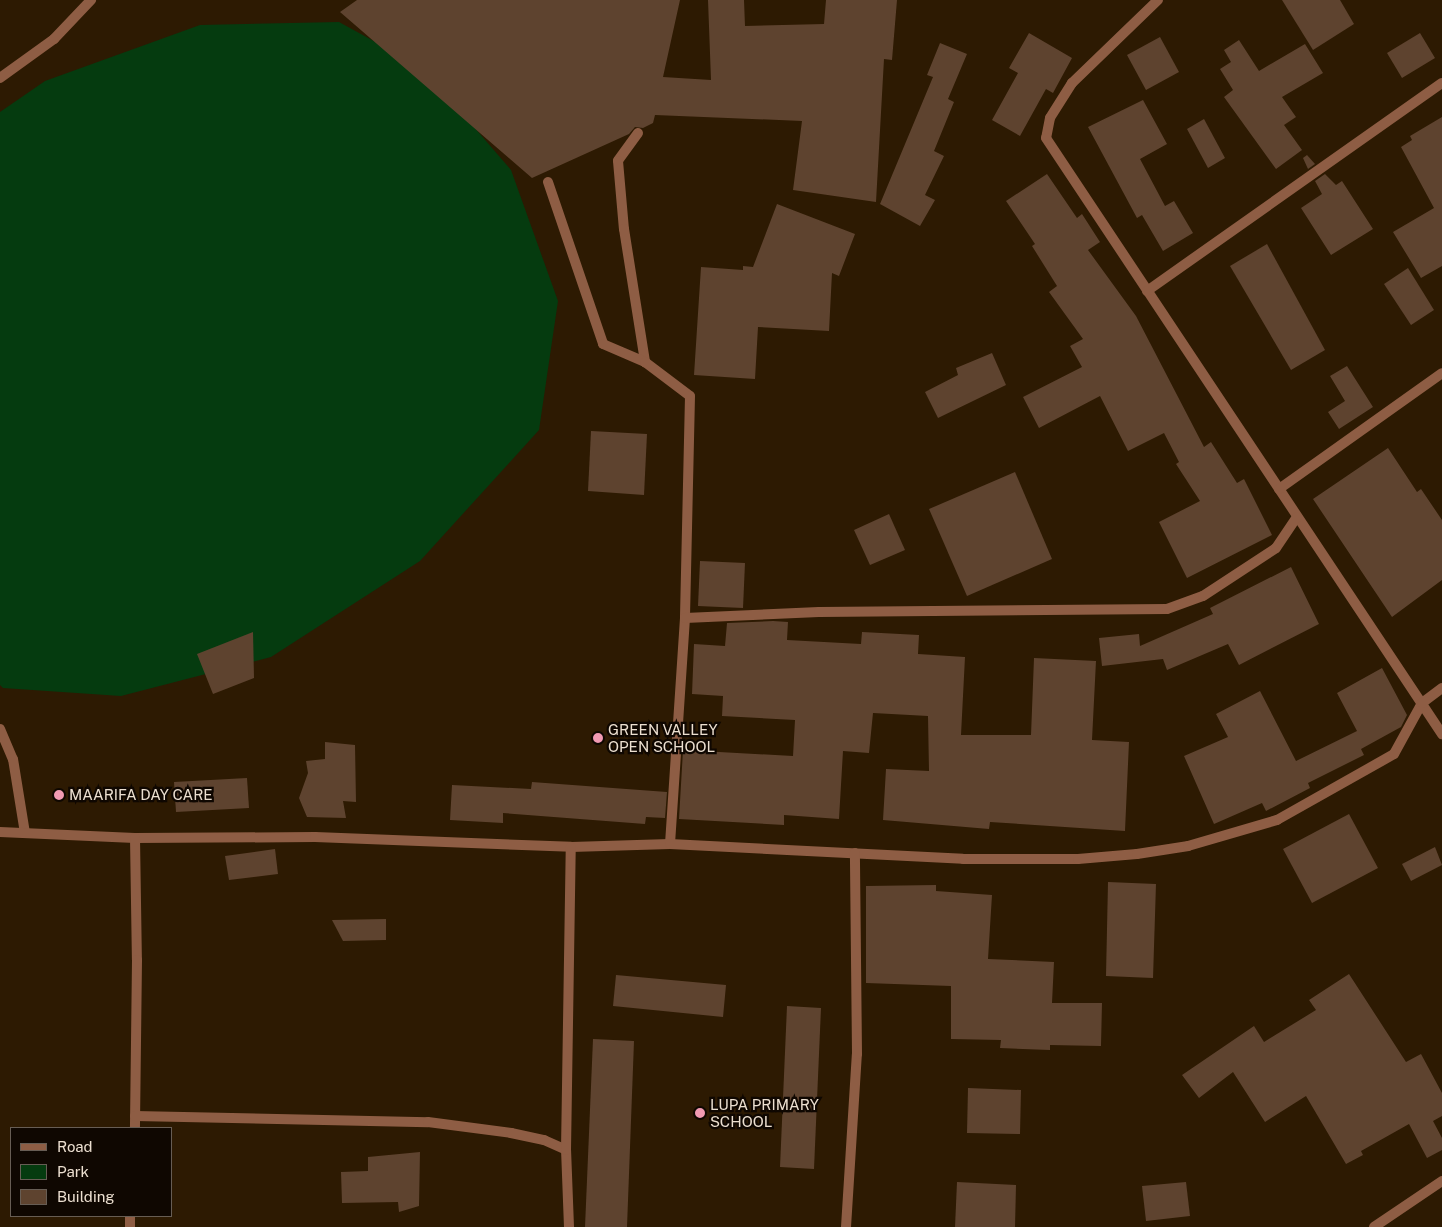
<!DOCTYPE html>
<style>
body{margin:0}
#map{position:relative;width:1442px;height:1227px;overflow:hidden;background:#2d1a02;font-family:"Public Sans",sans-serif}
div>[style]{position:absolute}
.green>*{inset:0;background:#053b0f}
.building>*{inset:0;background:#5e432f}
.street>*{height:10px;margin:-5px;padding:0 5px;transform-origin:5px;border-radius:5px;background:#8e5d44}
.dots>*{width:14px;height:14px;translate:-50% -50%;box-sizing:border-box;border:2px solid #0f0701;border-radius:50%}
span{translate:-50% -50%;white-space:nowrap;text-align:center;line-height:1.15;-webkit-text-stroke:4.5px #0f0701;paint-order:stroke}
.poi-label{font-size:15px;color:#ecdfd0}
.left{translate:0 -50%;text-align:left}
.legend{position:absolute;left:10px;top:1127px;width:162px;height:90px;box-sizing:border-box;background:#0f0701;border:1px solid #675d54;margin:0;padding:6px 9px;list-style:none;font-size:15px;color:#ecdfd0}
.legend li{display:flex;align-items:center;gap:10px;height:25px}
.legend b{width:25px;border:1px solid #675d54}
</style>
<div id="map">
<div class="green">
<i style="clip-path:polygon(339px 22px,423px 68px,511px 170px,558px 301px,539px 430px,420px 561px,271px 657px,121px 696px,3px 688px,0 685px,0 112px,45px 81px,200px 25px)"></i>
</div>
<div class="building">
<i style="clip-path:polygon(357px 0,680px 0,663px 77px,711px 80px,708px 0,744px 0,745px 26px,824px 24px,826px 0,897px 0,892px 60px,884px 59px,876px 202px,793px 190px,802px 121px,655px 115px,653px 123px,643px 128px,635px 127px,629px 134px,532px 178px,340px 12px)"></i>
<i style="clip-path:polygon(1282px 0,1340px 0,1354px 24px,1313px 50px)"></i>
<i style="clip-path:polygon(1029px 33px,1072px 58px,1053px 93px,1046px 89px,1020px 136px,992px 120px,1018px 73px,1009px 68px)"></i>
<i style="clip-path:polygon(1420px 33px,1435px 58px,1402px 78px,1387px 53px)"></i>
<i style="clip-path:polygon(1160px 37px,1179px 72px,1146px 90px,1127px 55px)"></i>
<i style="clip-path:polygon(1239px 40px,1259px 71px,1305px 44px,1323px 73px,1282px 97px,1296px 117px,1284px 125px,1302px 150px,1276px 169px,1224px 97px,1233px 90px,1220px 69px,1231px 62px,1224px 50px)"></i>
<i style="clip-path:polygon(940px 43px,967px 54px,948px 99px,954px 102px,934px 151px,944px 156px,925px 195px,935px 200px,920px 226px,880px 204px,933px 77px,927px 75px)"></i>
<i style="clip-path:polygon(1143px 100px,1167px 144px,1140px 159px,1165px 206px,1174px 201px,1193px 233px,1163px 251px,1142px 215px,1137px 218px,1088px 127px)"></i>
<i style="clip-path:polygon(1442px 117px,1442px 266px,1421px 278px,1393px 232px,1434px 208px,1401px 147px,1412px 140px,1410px 136px)"></i>
<i style="clip-path:polygon(1204px 119px,1225px 158px,1208px 168px,1187px 129px)"></i>
<i style="clip-path:polygon(1307px 155px,1315px 164px,1308px 169px,1303px 158px)"></i>
<i style="clip-path:polygon(1047px 174px,1077px 218px,1082px 214px,1100px 242px,1088px 250px,1136px 316px,1204px 447px,1211px 442px,1237px 483px,1244px 479px,1272px 535px,1187px 578px,1159px 522px,1200px 501px,1176px 464px,1179px 462px,1164px 433px,1128px 451px,1100px 396px,1039px 428px,1023px 397px,1082px 367px,1070px 346px,1083px 339px,1049px 292px,1057px 286px,1032px 246px,1035px 244px,1006px 201px)"></i>
<i style="clip-path:polygon(1325px 174px,1336px 185px,1342px 181px,1373px 229px,1331px 255px,1301px 208px,1322px 194px,1315px 181px)"></i>
<i style="clip-path:polygon(777px 204px,855px 234px,839px 276px,832px 273px,829px 331px,758px 327px,755px 379px,694px 375px,701px 267px,743px 270px,743px 266px,753px 267px)"></i>
<i style="clip-path:polygon(1267px 244px,1325px 350px,1291px 370px,1230px 266px)"></i>
<i style="clip-path:polygon(1408px 268px,1434px 310px,1411px 325px,1384px 284px)"></i>
<i style="clip-path:polygon(992px 353px,1006px 385px,938px 418px,925px 392px,958px 375px,956px 368px)"></i>
<i style="clip-path:polygon(1347px 366px,1373px 407px,1339px 429px,1328px 412px,1345px 401px,1330px 376px)"></i>
<i style="clip-path:polygon(591px 431px,647px 434px,644px 495px,588px 491px)"></i>
<i style="clip-path:polygon(1388px 448px,1417px 492px,1421px 489px,1442px 520px,1442px 580px,1392px 617px,1313px 499px)"></i>
<i style="clip-path:polygon(1015px 472px,1052px 559px,967px 596px,929px 509px)"></i>
<i style="clip-path:polygon(889px 514px,905px 550px,870px 565px,854px 530px)"></i>
<i style="clip-path:polygon(700px 561px,745px 563px,743px 608px,698px 606px)"></i>
<i style="clip-path:polygon(1291px 567px,1319px 624px,1239px 665px,1228px 644px,1167px 670px,1163px 659px,1102px 666px,1099px 638px,1139px 634px,1140px 646px,1213px 614px,1210px 608px)"></i>
<i style="clip-path:polygon(773px 621px,788px 622px,787px 640px,861px 644px,862px 632px,919px 635px,918px 654px,965px 657px,961px 735px,1031px 735px,1034px 658px,1096px 661px,1092px 740px,1129px 742px,1125px 831px,990px 822px,989px 829px,883px 820px,886px 769px,929px 771px,928px 716px,873px 713px,869px 753px,843px 751px,839px 819px,784px 815px,784px 825px,679px 819px,683px 750px,793px 756px,795px 720px,722px 716px,723px 696px,692px 694px,694px 644px,725px 646px,727px 623px)"></i>
<i style="clip-path:polygon(253px 632px,254px 678px,213px 694px,197px 654px)"></i>
<i style="clip-path:polygon(1382px 668px,1407px 715px,1401px 727px,1361px 749px,1364px 755px,1308px 783px,1310px 788px,1266px 811px,1262px 803px,1214px 824px,1184px 756px,1228px 737px,1216px 714px,1260px 691px,1296px 761px,1357px 731px,1337px 693px)"></i>
<i style="clip-path:polygon(325px 742px,355px 745px,356px 802px,343px 801px,346px 818px,307px 817px,299px 798px,308px 773px,306px 761px,325px 759px)"></i>
<i style="clip-path:polygon(247px 778px,249px 808px,176px 812px,174px 782px)"></i>
<i style="clip-path:polygon(532px 782px,667px 792px,665px 818px,646px 817px,645px 824px,503px 813px,503px 823px,450px 820px,452px 785px,531px 789px)"></i>
<i style="clip-path:polygon(1349px 814px,1378px 868px,1312px 903px,1283px 849px)"></i>
<i style="clip-path:polygon(1435px 847px,1442px 865px,1411px 881px,1402px 864px)"></i>
<i style="clip-path:polygon(275px 849px,278px 874px,229px 880px,225px 856px)"></i>
<i style="clip-path:polygon(1108px 882px,1156px 884px,1153px 978px,1106px 976px)"></i>
<i style="clip-path:polygon(936px 885px,936px 891px,992px 895px,988px 959px,1054px 962px,1052px 1003px,1102px 1003px,1101px 1046px,1050px 1045px,1050px 1050px,1000px 1048px,1001px 1040px,951px 1039px,951px 986px,866px 983px,866px 886px)"></i>
<i style="clip-path:polygon(386px 919px,386px 940px,343px 941px,332px 920px)"></i>
<i style="clip-path:polygon(1349px 974px,1406px 1062px,1421px 1054px,1442px 1093px,1442px 1116px,1433px 1121px,1442px 1138px,1442px 1150px,1427px 1158px,1409px 1124px,1361px 1151px,1363px 1155px,1346px 1164px,1306px 1096px,1265px 1122px,1233px 1072px,1199px 1098px,1182px 1075px,1254px 1026px,1264px 1042px,1316px 1010px,1309px 1000px)"></i>
<i style="clip-path:polygon(616px 975px,726px 985px,723px 1017px,613px 1006px)"></i>
<i style="clip-path:polygon(787px 1006px,821px 1008px,814px 1169px,780px 1167px)"></i>
<i style="clip-path:polygon(593px 1039px,634px 1041px,627px 1227px,585px 1227px)"></i>
<i style="clip-path:polygon(968px 1088px,1021px 1090px,1020px 1134px,967px 1133px)"></i>
<i style="clip-path:polygon(420px 1152px,419px 1206px,399px 1212px,398px 1202px,342px 1203px,341px 1172px,368px 1171px,368px 1157px)"></i>
<i style="clip-path:polygon(957px 1182px,1016px 1185px,1015px 1227px,955px 1227px)"></i>
<i style="clip-path:polygon(1186px 1182px,1190px 1216px,1146px 1221px,1142px 1186px)"></i>
</div>
<div class="street">
<i style="left:1158px;top:0;width:120px;rotate:136deg"></i>
<i style="left:1072px;top:83px;width:41px;rotate:122.2deg"></i>
<i style="left:1050px;top:118px;width:20px;rotate:101deg"></i>
<i style="left:1046px;top:138px;width:716px;rotate:56.4deg"></i>
<i style="left:0;top:78px;width:67px;rotate:-35.8deg"></i>
<i style="left:54px;top:39px;width:54px;rotate:-46.5deg"></i>
<i style="left:638px;top:133px;width:34px;rotate:126deg"></i>
<i style="left:618px;top:161px;width:68px;rotate:85deg"></i>
<i style="left:624px;top:229px;width:135px;rotate:81deg"></i>
<i style="left:548px;top:182px;width:171px;rotate:71.2deg"></i>
<i style="left:603px;top:344px;width:46px;rotate:23.2deg"></i>
<i style="left:645px;top:362px;width:56px;rotate:37.1deg"></i>
<i style="left:690px;top:396px;width:222px;rotate:91.3deg"></i>
<i style="left:685px;top:618px;width:226px;rotate:93.8deg"></i>
<i style="left:1147px;top:291px;width:361px;rotate:-35.2deg"></i>
<i style="left:1279px;top:489px;width:200px;rotate:-35.4deg"></i>
<i style="left:685px;top:618px;width:134px;rotate:-2.6deg"></i>
<i style="left:819px;top:612px;width:348px;rotate:-0.5deg"></i>
<i style="left:1167px;top:609px;width:38px;rotate:-20deg"></i>
<i style="left:1203px;top:596px;width:87px;rotate:-33.3deg"></i>
<i style="left:1276px;top:548px;width:37px;rotate:-56deg"></i>
<i style="left:0;top:729px;width:33px;rotate:67deg"></i>
<i style="left:13px;top:759px;width:75px;rotate:80.8deg"></i>
<i style="left:0;top:832px;width:135px;rotate:2.5deg"></i>
<i style="left:135px;top:838px;width:180px;rotate:-0.3deg"></i>
<i style="left:315px;top:837px;width:256px;rotate:2.2deg"></i>
<i style="left:571px;top:847px;width:99px;rotate:-1.7deg"></i>
<i style="left:670px;top:844px;width:293px;rotate:2.9deg"></i>
<i style="left:963px;top:859px;width:115px"></i>
<i style="left:1078px;top:859px;width:59px;rotate:-4.8deg"></i>
<i style="left:1137px;top:854px;width:52px;rotate:-8.9deg"></i>
<i style="left:1188px;top:846px;width:93px;rotate:-16.3deg"></i>
<i style="left:1277px;top:820px;width:134px;rotate:-29.4deg"></i>
<i style="left:1394px;top:754px;width:58px;rotate:-61.2deg"></i>
<i style="left:1422px;top:703px;width:25px;rotate:-37deg"></i>
<i style="left:135px;top:838px;width:122px;rotate:89.1deg"></i>
<i style="left:137px;top:960px;width:168px;rotate:90.7deg"></i>
<i style="left:135px;top:1116px;width:293px;rotate:1.2deg"></i>
<i style="left:428px;top:1122px;width:84px;rotate:7.5deg"></i>
<i style="left:511px;top:1133px;width:34px;rotate:12deg"></i>
<i style="left:544px;top:1140px;width:24px;rotate:24deg"></i>
<i style="left:130px;top:1227px;width:11px;rotate:-90deg"></i>
<i style="left:569px;top:1227px;width:77px;rotate:-92.2deg"></i>
<i style="left:566px;top:1150px;width:303px;rotate:-89.1deg"></i>
<i style="left:846px;top:1227px;width:173px;rotate:-86.4deg"></i>
<i style="left:857px;top:1054px;width:201px;rotate:-90.6deg"></i>
<i style="left:1374px;top:1227px;width:82px;rotate:-34.1deg"></i>
</div>
<div class="dots">
<i style="left:598px;top:738px;background:#f19ab2"></i>
<i style="left:59px;top:795px;background:#f19ab2"></i>
<i style="left:700px;top:1113px;background:#f19ab2"></i>
</div>
<div class="poi-label">
<span class="left" style="left:608px;top:738px">GREEN VALLEY<br>OPEN SCHOOL</span>
<span class="left" style="left:69px;top:795px">MAARIFA DAY CARE</span>
<span class="left" style="left:710px;top:1113px">LUPA PRIMARY<br>SCHOOL</span>
</div>
<ul class="legend">
<li><b style="height:6px;background:#8e5d44"></b>Road</li>
<li><b style="height:14px;background:#053b0f"></b>Park</li>
<li><b style="height:14px;background:#5e432f"></b>Building</li>
</ul>
</div>
